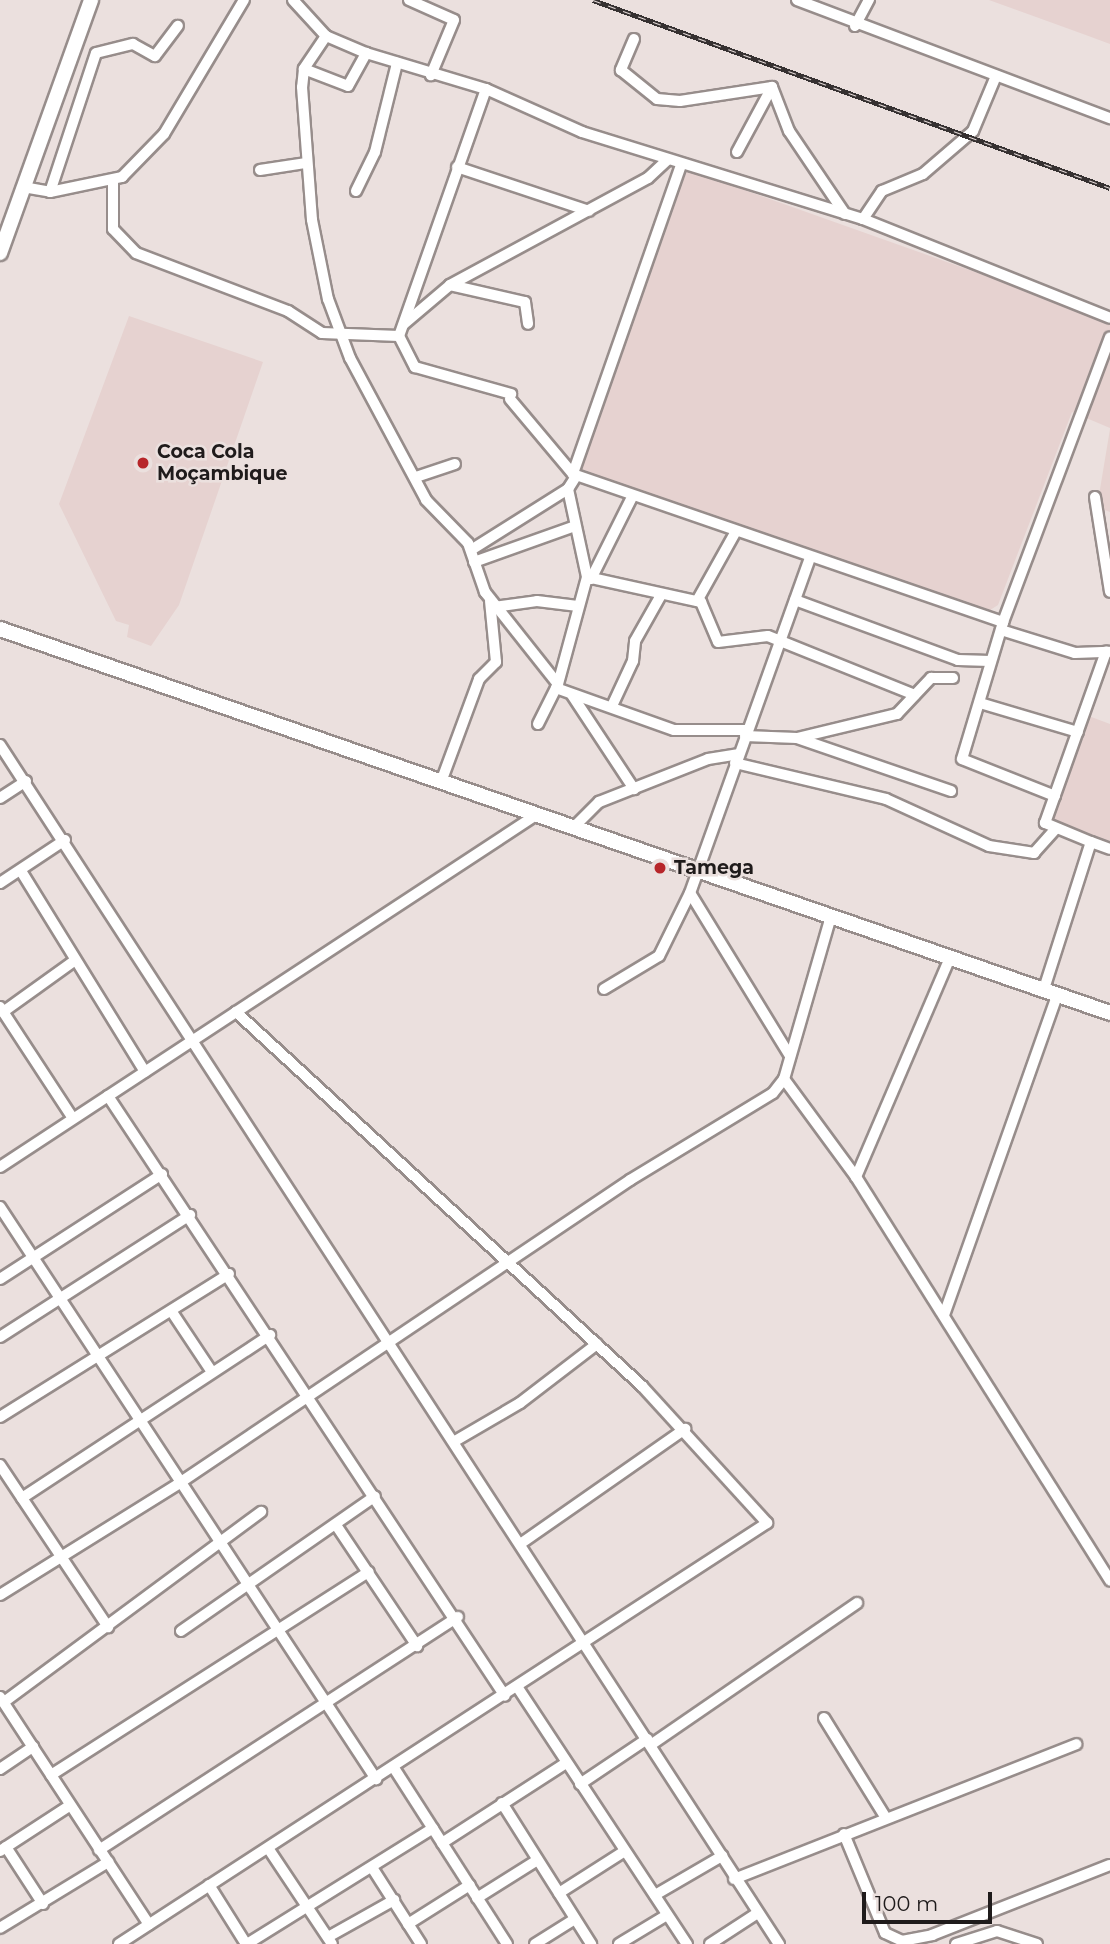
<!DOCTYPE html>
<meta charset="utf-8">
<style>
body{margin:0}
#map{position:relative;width:1110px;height:1944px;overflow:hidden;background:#ebe0de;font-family:Montserrat,sans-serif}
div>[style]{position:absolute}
.built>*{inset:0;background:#e6d2d0}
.roads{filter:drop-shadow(2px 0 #978d8b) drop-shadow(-2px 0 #978d8b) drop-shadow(0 2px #978d8b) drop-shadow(0 -2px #978d8b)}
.street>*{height:10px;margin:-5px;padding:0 5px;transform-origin:5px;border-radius:5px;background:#fff}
.secondary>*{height:14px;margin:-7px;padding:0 7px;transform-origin:7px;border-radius:7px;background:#fff}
.primary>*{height:14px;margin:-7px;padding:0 7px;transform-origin:7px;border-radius:7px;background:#fff}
.rail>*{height:5px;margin-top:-2.5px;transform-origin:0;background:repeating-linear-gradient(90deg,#ebe0de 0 8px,#363131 0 16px);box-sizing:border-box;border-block:2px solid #363131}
.dots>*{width:19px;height:19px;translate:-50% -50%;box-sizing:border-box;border:4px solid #ebe0de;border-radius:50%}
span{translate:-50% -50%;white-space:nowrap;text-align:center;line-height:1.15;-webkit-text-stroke:5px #ebe0de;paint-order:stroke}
.poi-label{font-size:19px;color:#1f1b1b;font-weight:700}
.left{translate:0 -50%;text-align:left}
.scale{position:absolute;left:862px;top:1892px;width:130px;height:32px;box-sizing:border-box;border:4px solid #1f1b1b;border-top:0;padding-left:9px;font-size:21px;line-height:24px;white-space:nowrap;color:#1f1b1b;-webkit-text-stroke:5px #ebe0de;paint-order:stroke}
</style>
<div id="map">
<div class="built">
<i style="clip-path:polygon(989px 0,1110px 0,1110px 44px,1083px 34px)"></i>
<i style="clip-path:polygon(680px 167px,1110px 320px,1110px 428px,1072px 412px,998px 605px,987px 612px,571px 472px)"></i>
<i style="clip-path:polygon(129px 316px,263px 362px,179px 605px,151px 646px,127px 637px,129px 625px,116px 621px,59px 504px)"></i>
<i style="clip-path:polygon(1110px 429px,1110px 512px,1097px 507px)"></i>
<i style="clip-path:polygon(1078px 712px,1110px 724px,1110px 846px,1042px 824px)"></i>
</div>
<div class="roads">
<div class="street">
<i style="left:293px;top:0;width:49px;rotate:47.5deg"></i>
<i style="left:326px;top:36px;width:43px;rotate:23deg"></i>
<i style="left:366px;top:53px;width:125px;rotate:16.7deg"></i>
<i style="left:486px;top:89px;width:105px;rotate:24.1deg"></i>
<i style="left:582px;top:132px;width:294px;rotate:17.2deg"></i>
<i style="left:863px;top:219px;width:266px;rotate:21.8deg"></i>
<i style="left:409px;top:0;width:49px;rotate:24deg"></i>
<i style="left:454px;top:20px;width:60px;rotate:112.7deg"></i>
<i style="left:797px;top:0;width:335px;rotate:20.7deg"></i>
<i style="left:855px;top:26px;width:30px;rotate:-62deg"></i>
<i style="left:326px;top:36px;width:40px;rotate:124deg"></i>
<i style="left:304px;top:69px;width:18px;rotate:96deg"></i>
<i style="left:302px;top:87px;width:133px;rotate:85.7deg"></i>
<i style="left:312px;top:220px;width:81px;rotate:78.6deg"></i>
<i style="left:328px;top:299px;width:63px;rotate:69.6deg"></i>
<i style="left:350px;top:358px;width:161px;rotate:61.8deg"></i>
<i style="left:426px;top:500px;width:60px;rotate:45.7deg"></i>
<i style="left:468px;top:543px;width:52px;rotate:70.9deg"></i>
<i style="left:485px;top:592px;width:117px;rotate:51.6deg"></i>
<i style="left:634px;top:39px;width:34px;rotate:113deg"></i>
<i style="left:621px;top:70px;width:46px;rotate:38.9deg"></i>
<i style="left:657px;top:99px;width:23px;rotate:5deg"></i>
<i style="left:680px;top:101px;width:93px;rotate:-8.7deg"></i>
<i style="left:772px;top:87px;width:47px;rotate:68.9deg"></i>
<i style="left:789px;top:131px;width:100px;rotate:56deg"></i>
<i style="left:304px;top:69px;width:47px;rotate:21.1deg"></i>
<i style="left:348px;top:86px;width:38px;rotate:-61deg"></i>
<i style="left:486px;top:89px;width:262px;rotate:109.4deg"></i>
<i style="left:399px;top:336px;width:35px;rotate:63deg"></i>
<i style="left:415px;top:367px;width:100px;rotate:15.7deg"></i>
<i style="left:737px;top:152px;width:74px;rotate:-61.7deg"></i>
<i style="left:681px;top:165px;width:327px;rotate:109.3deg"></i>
<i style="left:573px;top:474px;width:455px;rotate:19deg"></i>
<i style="left:457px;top:167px;width:139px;rotate:18.4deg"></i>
<i style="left:260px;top:170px;width:47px;rotate:-8.7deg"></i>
<i style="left:113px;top:182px;width:47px;rotate:90deg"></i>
<i style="left:113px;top:229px;width:33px;rotate:46deg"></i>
<i style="left:136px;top:253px;width:163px;rotate:20.9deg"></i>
<i style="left:288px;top:311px;width:40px;rotate:32.9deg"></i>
<i style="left:322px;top:333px;width:77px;rotate:2.2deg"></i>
<i style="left:23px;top:187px;width:27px;rotate:10deg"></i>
<i style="left:50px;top:192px;width:74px;rotate:-11.8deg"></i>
<i style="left:122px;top:177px;width:60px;rotate:-45.7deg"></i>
<i style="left:164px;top:134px;width:156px;rotate:-59.2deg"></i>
<i style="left:356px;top:191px;width:43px;rotate:-64deg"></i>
<i style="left:375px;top:152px;width:92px;rotate:-76.1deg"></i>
<i style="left:50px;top:192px;width:146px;rotate:-71.7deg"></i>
<i style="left:96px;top:53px;width:38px;rotate:-14deg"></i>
<i style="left:133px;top:44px;width:25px;rotate:29deg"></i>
<i style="left:155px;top:56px;width:38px;rotate:-53deg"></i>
<i style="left:863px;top:219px;width:34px;rotate:-56deg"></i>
<i style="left:882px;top:191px;width:44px;rotate:-22.5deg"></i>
<i style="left:923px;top:174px;width:66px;rotate:-40.7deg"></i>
<i style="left:973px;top:131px;width:60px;rotate:-67.3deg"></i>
<i style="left:450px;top:285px;width:77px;rotate:12.8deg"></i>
<i style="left:525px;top:302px;width:22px;rotate:82deg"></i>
<i style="left:404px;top:324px;width:60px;rotate:-40.3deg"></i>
<i style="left:450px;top:285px;width:225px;rotate:-28.4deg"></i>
<i style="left:648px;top:178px;width:26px;rotate:-43deg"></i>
<i style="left:510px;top:399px;width:98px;rotate:50deg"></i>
<i style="left:416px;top:477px;width:41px;rotate:-18.4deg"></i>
<i style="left:568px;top:489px;width:90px;rotate:77.8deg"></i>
<i style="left:587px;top:577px;width:117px;rotate:12.4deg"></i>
<i style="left:701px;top:602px;width:43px;rotate:67deg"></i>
<i style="left:718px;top:642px;width:50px;rotate:-6.8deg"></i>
<i style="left:768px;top:636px;width:158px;rotate:21.9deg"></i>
<i style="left:1095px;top:497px;width:96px;rotate:81deg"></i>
<i style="left:471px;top:550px;width:115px;rotate:-32.2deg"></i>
<i style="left:568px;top:489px;width:15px;rotate:-58deg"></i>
<i style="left:474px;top:562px;width:107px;rotate:-19.6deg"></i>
<i style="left:591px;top:579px;width:92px;rotate:-63.4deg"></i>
<i style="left:795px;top:600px;width:174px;rotate:20.2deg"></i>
<i style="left:958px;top:660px;width:32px;rotate:2deg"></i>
<i style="left:697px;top:601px;width:78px;rotate:-60.8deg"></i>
<i style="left:494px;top:607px;width:43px;rotate:-7.9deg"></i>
<i style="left:537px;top:601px;width:41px;rotate:7deg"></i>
<i style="left:1001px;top:630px;width:77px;rotate:17.3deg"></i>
<i style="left:1075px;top:653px;width:34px;rotate:-2deg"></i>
<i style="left:556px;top:688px;width:125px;rotate:19.6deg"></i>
<i style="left:674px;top:730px;width:73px"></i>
<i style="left:572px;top:695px;width:113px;rotate:56.6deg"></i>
<i style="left:980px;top:703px;width:102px;rotate:16.5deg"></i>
<i style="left:612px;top:706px;width:50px;rotate:-65deg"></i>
<i style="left:633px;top:661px;width:20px;rotate:-84deg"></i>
<i style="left:635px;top:641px;width:53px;rotate:-60.5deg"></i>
<i style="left:538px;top:724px;width:45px;rotate:-63.4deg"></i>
<i style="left:558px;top:684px;width:111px;rotate:-74.8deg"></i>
<i style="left:745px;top:736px;width:52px;rotate:2.2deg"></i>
<i style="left:797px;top:738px;width:163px;rotate:19deg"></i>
<i style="left:797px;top:738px;width:103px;rotate:-13.5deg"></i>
<i style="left:897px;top:714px;width:50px;rotate:-46.6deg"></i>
<i style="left:931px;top:678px;width:22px"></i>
<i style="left:0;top:745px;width:1430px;rotate:56.99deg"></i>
<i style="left:735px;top:763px;width:155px;rotate:13.4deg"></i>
<i style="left:886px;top:799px;width:113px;rotate:24.5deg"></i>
<i style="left:989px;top:846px;width:46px;rotate:8.8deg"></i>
<i style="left:1034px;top:853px;width:31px;rotate:-48deg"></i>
<i style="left:441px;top:782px;width:110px;rotate:-69.7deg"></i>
<i style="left:479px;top:679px;width:24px;rotate:-45deg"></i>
<i style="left:496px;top:662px;width:61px;rotate:-95.6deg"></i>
<i style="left:1055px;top:796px;width:100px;rotate:-158.3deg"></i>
<i style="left:962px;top:759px;width:143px;rotate:-73.3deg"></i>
<i style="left:1003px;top:622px;width:304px;rotate:-69.4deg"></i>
<i style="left:0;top:798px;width:31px;rotate:-33deg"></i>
<i style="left:573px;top:828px;width:37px;rotate:-45deg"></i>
<i style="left:599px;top:802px;width:117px;rotate:-21.5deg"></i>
<i style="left:708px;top:759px;width:30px;rotate:-9deg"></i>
<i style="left:1091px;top:842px;width:50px;rotate:-157.6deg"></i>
<i style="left:1045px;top:823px;width:182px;rotate:-70.4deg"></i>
<i style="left:21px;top:871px;width:236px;rotate:58.3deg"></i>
<i style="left:0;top:883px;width:78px;rotate:-33.5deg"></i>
<i style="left:604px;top:989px;width:64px;rotate:-31deg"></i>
<i style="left:659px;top:956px;width:70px;rotate:-63.8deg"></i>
<i style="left:1043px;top:992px;width:157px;rotate:-72.3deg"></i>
<i style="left:1091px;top:842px;width:20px;rotate:20deg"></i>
<i style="left:0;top:1007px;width:131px;rotate:56.8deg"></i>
<i style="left:3px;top:1012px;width:87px;rotate:-35.7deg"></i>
<i style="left:790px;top:1056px;width:191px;rotate:-121.5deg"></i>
<i style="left:690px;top:893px;width:354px;rotate:-70.3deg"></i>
<i style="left:784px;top:1079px;width:122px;rotate:53.7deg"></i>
<i style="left:856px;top:1177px;width:477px;rotate:57.8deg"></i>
<i style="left:108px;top:1096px;width:719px;rotate:56.51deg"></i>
<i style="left:0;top:1167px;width:641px;rotate:-33.29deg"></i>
<i style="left:856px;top:1177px;width:238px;rotate:-66.8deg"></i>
<i style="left:0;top:1207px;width:685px;rotate:56.68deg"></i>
<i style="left:0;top:1279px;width:193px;rotate:-32.9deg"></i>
<i style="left:172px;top:1312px;width:72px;rotate:56.3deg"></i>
<i style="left:944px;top:1315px;width:338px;rotate:-70.5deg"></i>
<i style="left:0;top:1337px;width:226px;rotate:-32.7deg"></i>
<i style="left:0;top:1417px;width:270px;rotate:-32deg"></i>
<i style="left:455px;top:1441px;width:75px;rotate:-30.3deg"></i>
<i style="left:520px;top:1403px;width:97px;rotate:-37.5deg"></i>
<i style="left:0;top:1465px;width:195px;rotate:56.3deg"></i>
<i style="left:22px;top:1498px;width:297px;rotate:-33.3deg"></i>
<i style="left:336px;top:1525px;width:146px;rotate:56.2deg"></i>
<i style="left:523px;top:1542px;width:198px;rotate:-34.9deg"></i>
<i style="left:0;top:1595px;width:210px;rotate:-31.9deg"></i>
<i style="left:178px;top:1484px;width:545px;rotate:-33.92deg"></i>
<i style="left:630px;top:1180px;width:167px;rotate:-31.3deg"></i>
<i style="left:773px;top:1093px;width:18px;rotate:-52deg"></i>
<i style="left:784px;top:1079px;width:170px;rotate:-73.9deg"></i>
<i style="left:181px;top:1631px;width:236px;rotate:-34.8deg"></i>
<i style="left:518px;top:1688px;width:307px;rotate:56.6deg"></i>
<i style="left:0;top:1697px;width:272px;rotate:56.8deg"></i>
<i style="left:4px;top:1702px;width:320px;rotate:-36.5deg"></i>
<i style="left:824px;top:1718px;width:118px;rotate:58.2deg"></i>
<i style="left:652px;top:1744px;width:249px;rotate:-34.5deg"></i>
<i style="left:394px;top:1768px;width:209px;rotate:57.3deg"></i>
<i style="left:0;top:1769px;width:40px;rotate:-34deg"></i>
<i style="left:51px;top:1775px;width:377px;rotate:-32.6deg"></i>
<i style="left:580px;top:1784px;width:81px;rotate:-33.9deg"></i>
<i style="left:502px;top:1803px;width:167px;rotate:57.7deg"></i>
<i style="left:844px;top:1834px;width:107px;rotate:67.5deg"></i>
<i style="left:885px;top:1933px;width:19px;rotate:25deg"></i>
<i style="left:902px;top:1941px;width:31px;rotate:-11deg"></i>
<i style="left:932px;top:1935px;width:191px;rotate:-21.5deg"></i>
<i style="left:442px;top:1843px;width:148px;rotate:-32.8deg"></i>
<i style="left:6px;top:1847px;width:68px;rotate:57deg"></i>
<i style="left:268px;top:1848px;width:115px;rotate:56.3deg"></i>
<i style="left:99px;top:1850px;width:428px;rotate:-33deg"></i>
<i style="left:0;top:1851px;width:82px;rotate:-33.1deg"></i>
<i style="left:373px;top:1869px;width:89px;rotate:57.4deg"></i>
<i style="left:734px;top:1879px;width:368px;rotate:-21.5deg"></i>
<i style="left:209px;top:1885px;width:70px;rotate:57.9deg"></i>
<i style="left:559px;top:1893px;width:78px;rotate:-32.5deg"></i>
<i style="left:655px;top:1895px;width:78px;rotate:-30.2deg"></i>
<i style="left:477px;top:1898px;width:70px;rotate:-32.1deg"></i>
<i style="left:408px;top:1924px;width:73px;rotate:-32.2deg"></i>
<i style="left:0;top:1928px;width:127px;rotate:-31.4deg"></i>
<i style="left:328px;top:1937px;width:76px;rotate:-29.3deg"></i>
<i style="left:119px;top:1944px;width:773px;rotate:-33.01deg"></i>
<i style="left:767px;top:1523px;width:185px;rotate:-132.4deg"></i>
<i style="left:642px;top:1386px;width:552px;rotate:-137.35deg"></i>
<i style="left:247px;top:1944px;width:219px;rotate:-31.9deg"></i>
<i style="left:535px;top:1944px;width:47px;rotate:-32deg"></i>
<i style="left:619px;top:1944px;width:56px;rotate:-31.1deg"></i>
<i style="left:710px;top:1944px;width:55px;rotate:-33.1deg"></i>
<i style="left:956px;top:1944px;width:43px;rotate:-17.6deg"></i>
<i style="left:997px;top:1931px;width:42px;rotate:18deg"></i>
</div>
<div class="secondary">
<i style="left:0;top:629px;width:1175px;rotate:19.08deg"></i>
</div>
<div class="primary">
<i style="left:0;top:253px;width:269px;rotate:-70.2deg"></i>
</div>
</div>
<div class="rail">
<i style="left:593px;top:0;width:550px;rotate:19.98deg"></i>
</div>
<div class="dots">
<i style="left:143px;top:463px;background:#b7262a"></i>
<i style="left:660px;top:868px;background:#b7262a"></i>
</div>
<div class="poi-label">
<span class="left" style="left:157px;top:463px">Coca Cola<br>Moçambique</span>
<span class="left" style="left:674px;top:868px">Tamega</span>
</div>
<div class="scale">100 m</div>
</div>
